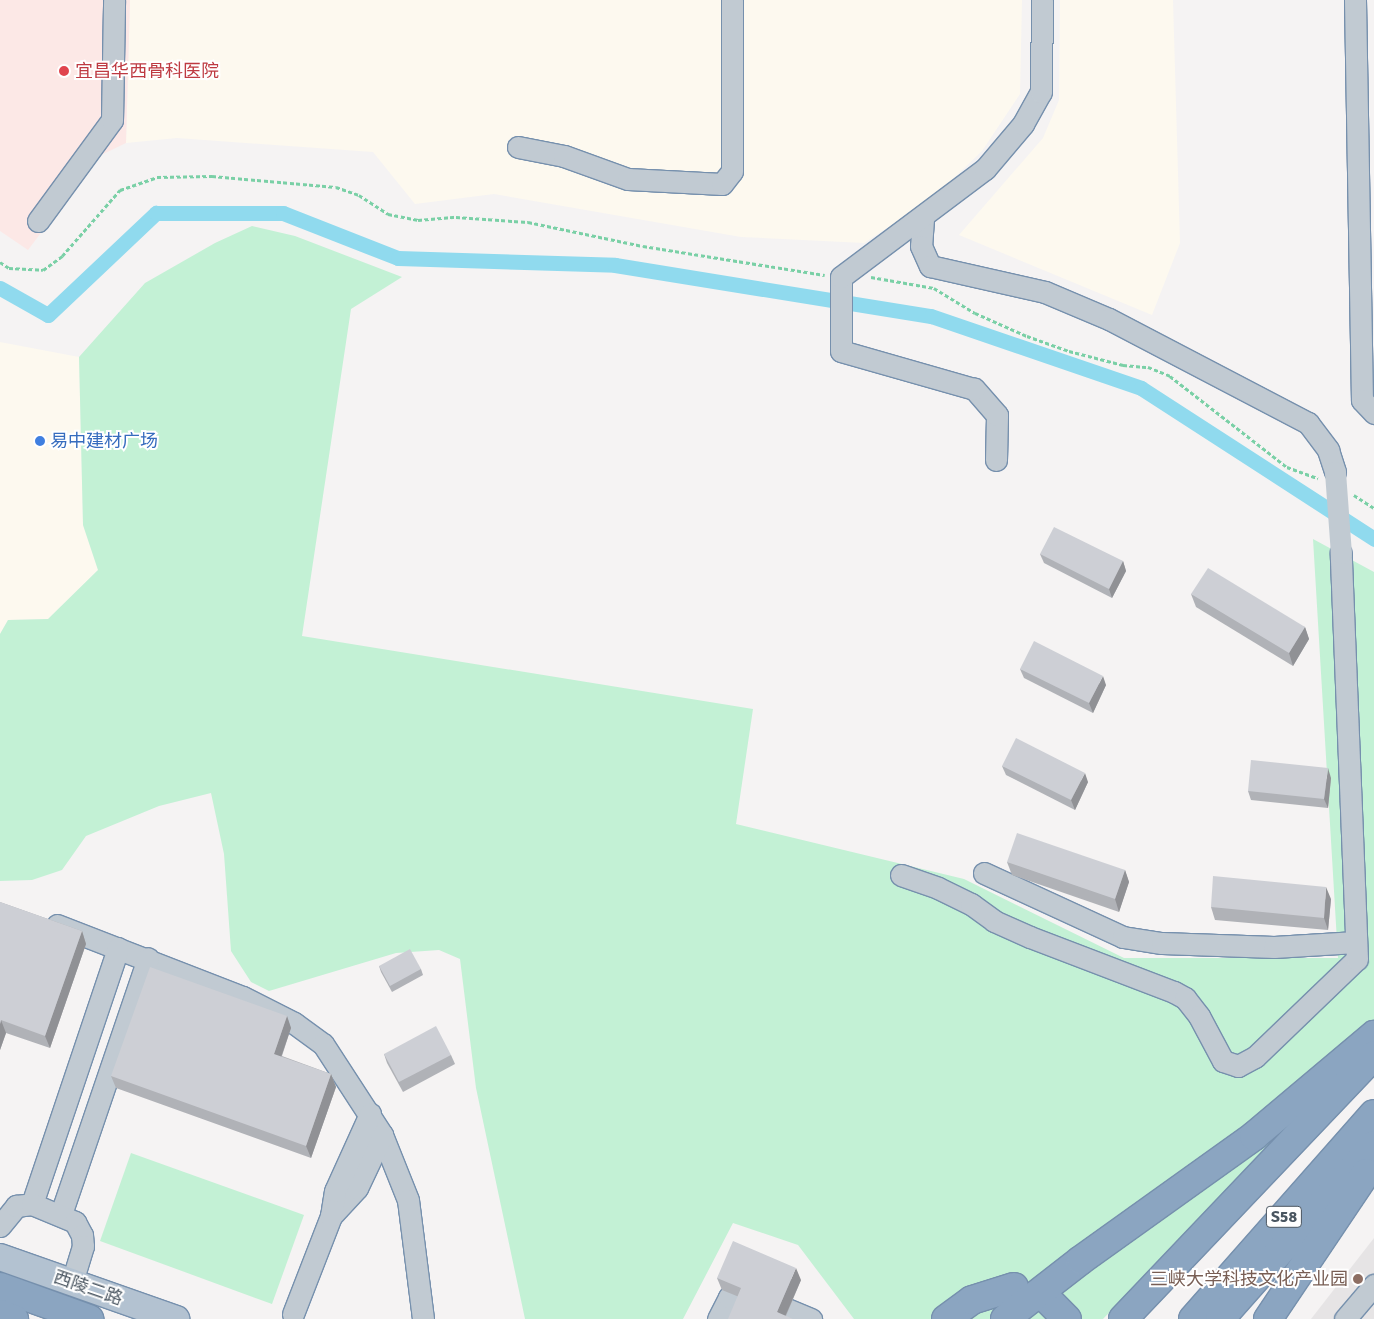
<!DOCTYPE html>
<meta charset="utf-8">
<style>
body{margin:0}
#map{position:relative;width:1374px;height:1319px;overflow:hidden;background:#f5f3f3;font-family:Signika,"Noto Sans SC",sans-serif}
div>[style]{position:absolute}
.commercial>*{inset:0;background:#fdf9ef}
.education>*{inset:0;background:#e6e4e5}
.medical>*{inset:0;background:#fce8e6}
.green>*{inset:0;background:#c3f1d5}
.canal>*{height:15px;margin:-7.5px;padding:0 7.5px;transform-origin:7.5px;border-radius:7.5px;background:#90daee}
.path>*{height:2.5px;margin-top:-1.25px;transform-origin:0;background:repeating-linear-gradient(90deg,#7ad0a6 0 4px,transparent 0 6.5px)}
.roads{filter:drop-shadow(1px 0 #7690ad) drop-shadow(-1px 0 #7690ad) drop-shadow(0 1px #7690ad) drop-shadow(0 -1px #7690ad)}
.minor>*{height:21px;margin:-10.5px;padding:0 10.5px;transform-origin:10.5px;border-radius:10.5px;background:#c1cad2}
.major>*{height:26px;margin:-13px;padding:0 13px;transform-origin:13px;border-radius:13px;background:#b3c2d1}
.highway>*{height:28px;margin:-14px;padding:0 14px;transform-origin:14px;border-radius:14px;background:#8ba5c1}
.minor-bridge>*{height:21px;margin:-10.5px;padding:0 10.5px;transform-origin:10.5px;border-radius:10.5px;background:#c1cad2}
.wall>*{inset:0;background:#b0b2b7}
.shaded-wall>*{inset:0;background:#909195}
.building>*{inset:0;background:#cdcfd5}
.dots>*{width:14px;height:14px;translate:-50% -50%;box-sizing:border-box;border:2px solid #fff;border-radius:50%}
span{translate:-50% -50%;white-space:nowrap;text-align:center;line-height:1.15;-webkit-text-stroke:4px #fff;paint-order:stroke}
.shield-label span{padding:1px 4px;background:#fff;border:1px solid;border-radius:4px;-webkit-text-stroke-width:0}
.shield-label{font-size:16px;color:#4a5661;font-weight:700}
.health-label{font-size:18px;color:#be3a42}
.left{translate:0 -50%;text-align:left}
.shop-label{font-size:18px;color:#366cbe}
.education-label{font-size:18px;color:#785e54}
.right{translate:-100% -50%;text-align:right}
.street-label{font-size:18px;color:#4a5661}
</style>
<div id="map">
<div class="commercial">
<i style="clip-path:polygon(130px 0,1022px 0,1020px 94px,982px 151px,933px 198px,864px 243px,741px 237px,494px 194px,415px 204px,373px 152px,177px 138px,126px 143px)"></i>
<i style="clip-path:polygon(1060px 0,1173px 0,1180px 243px,1152px 315px,959px 235px,1043px 138px,1059px 100px)"></i>
<i style="clip-path:polygon(0 342px,79px 357px,83px 525px,98px 570px,48px 619px,8px 620px,0 634px)"></i>
</div>
<div class="education">
<i style="clip-path:polygon(1374px 1238px,1374px 1319px,1311px 1319px)"></i>
</div>
<div class="medical">
<i style="clip-path:polygon(0 0,130px 0,126px 143px,99px 156px,28px 250px,0 231px)"></i>
</div>
<div class="green">
<i style="clip-path:polygon(252px 226px,295px 236px,402px 277px,351px 309px,302px 636px,753px 709px,736px 824px,964px 879px,1124px 958px,1338px 958px,1313px 539px,1374px 572px,1374px 1024px,1237px 1180px,1103px 1319px,854px 1319px,798px 1245px,733px 1223px,683px 1319px,525px 1319px,476px 1088px,460px 959px,439px 950px,396px 953px,269px 991px,251px 982px,231px 951px,224px 854px,211px 793px,159px 806px,86px 836px,62px 870px,32px 880px,0 881px,0 634px,8px 620px,48px 619px,98px 570px,83px 525px,79px 357px,145px 283px,215px 243px)"></i>
<i style="clip-path:polygon(131px 1153px,304px 1215px,272px 1304px,100px 1241px)"></i>
</div>
<div class="canal">
<i style="left:0;top:288px;width:55px;rotate:29.4deg"></i>
<i style="left:48px;top:315px;width:149px;rotate:-43.4deg"></i>
<i style="left:156px;top:213px;width:127px"></i>
<i style="left:283px;top:213px;width:123px;rotate:21.4deg"></i>
<i style="left:398px;top:258px;width:217px;rotate:1.8deg"></i>
<i style="left:615px;top:265px;width:320px;rotate:9.2deg"></i>
<i style="left:931px;top:316px;width:222px;rotate:18.9deg"></i>
<i style="left:1141px;top:388px;width:278px;rotate:32.9deg"></i>
</div>
<div class="path">
<i style="left:0;top:262px;width:11px;rotate:34deg"></i>
<i style="left:9px;top:268px;width:34px;rotate:3deg"></i>
<i style="left:43px;top:270px;width:24px;rotate:-36deg"></i>
<i style="left:62px;top:256px;width:88px;rotate:-48.7deg"></i>
<i style="left:120px;top:190px;width:39px;rotate:-19deg"></i>
<i style="left:157px;top:177px;width:55px;rotate:-1deg"></i>
<i style="left:212px;top:176px;width:124px;rotate:5.1deg"></i>
<i style="left:336px;top:187px;width:24px;rotate:19deg"></i>
<i style="left:359px;top:195px;width:35px;rotate:33deg"></i>
<i style="left:388px;top:214px;width:31px;rotate:11deg"></i>
<i style="left:418px;top:220px;width:38px;rotate:-5deg"></i>
<i style="left:456px;top:217px;width:72px;rotate:4deg"></i>
<i style="left:528px;top:222px;width:117px;rotate:11.8deg"></i>
<i style="left:643px;top:246px;width:184px;rotate:9.1deg"></i>
<i style="left:871px;top:277px;width:64px;rotate:9.9deg"></i>
<i style="left:934px;top:288px;width:48px;rotate:31.4deg"></i>
<i style="left:975px;top:313px;width:57px;rotate:23.9deg"></i>
<i style="left:1027px;top:336px;width:45px;rotate:19.7deg"></i>
<i style="left:1069px;top:351px;width:56px;rotate:14.5deg"></i>
<i style="left:1123px;top:365px;width:25px;rotate:5deg"></i>
<i style="left:1148px;top:367px;width:24px;rotate:22deg"></i>
<i style="left:1170px;top:376px;width:148px;rotate:37.9deg"></i>
<i style="left:1287px;top:467px;width:33px;rotate:20deg"></i>
<i style="left:1354px;top:495px;width:24px;rotate:33deg"></i>
</div>
<div class="roads">
<div class="minor">
<i style="left:1355px;top:0;width:400px;rotate:89deg"></i>
<i style="left:1362px;top:400px;width:18px;rotate:47deg"></i>
<i style="left:518px;top:147px;width:47px;rotate:11.1deg"></i>
<i style="left:564px;top:156px;width:68px;rotate:19.8deg"></i>
<i style="left:628px;top:179px;width:94px;rotate:3deg"></i>
<i style="left:722px;top:184px;width:16px;rotate:-52deg"></i>
<i style="left:732px;top:171px;width:171px;rotate:-90deg"></i>
<i style="left:923px;top:219px;width:27px;rotate:94deg"></i>
<i style="left:921px;top:246px;width:22px;rotate:66deg"></i>
<i style="left:930px;top:266px;width:118px;rotate:12.7deg"></i>
<i style="left:1045px;top:292px;width:69px;rotate:22.9deg"></i>
<i style="left:1109px;top:319px;width:225px;rotate:27.6deg"></i>
<i style="left:1308px;top:423px;width:34px;rotate:53deg"></i>
<i style="left:1328px;top:450px;width:23px;rotate:72deg"></i>
<i style="left:38px;top:221px;width:125px;rotate:-53.8deg"></i>
<i style="left:112px;top:120px;width:120px;rotate:-89deg"></i>
<i style="left:996px;top:460px;width:45px;rotate:-88.7deg"></i>
<i style="left:997px;top:415px;width:35px;rotate:-131deg"></i>
<i style="left:974px;top:389px;width:138px;rotate:-164.1deg"></i>
<i style="left:841px;top:351px;width:74px;rotate:-90deg"></i>
<i style="left:841px;top:277px;width:180px;rotate:-36.9deg"></i>
<i style="left:985px;top:169px;width:59px;rotate:-49.8deg"></i>
<i style="left:1023px;top:124px;width:37px;rotate:-61deg"></i>
<i style="left:1041px;top:92px;width:92px;rotate:-89.4deg"></i>
<i style="left:984px;top:873px;width:153px;rotate:24.7deg"></i>
<i style="left:1123px;top:937px;width:39px;rotate:9deg"></i>
<i style="left:1162px;top:943px;width:112px;rotate:2deg"></i>
<i style="left:1274px;top:947px;width:82px;rotate:-3.5deg"></i>
<i style="left:901px;top:875px;width:39px;rotate:19deg"></i>
<i style="left:938px;top:888px;width:37px;rotate:26deg"></i>
<i style="left:971px;top:904px;width:29px;rotate:36deg"></i>
<i style="left:994px;top:921px;width:39px;rotate:24deg"></i>
<i style="left:1030px;top:937px;width:154px;rotate:20.9deg"></i>
<i style="left:1174px;top:992px;width:13px;rotate:29deg"></i>
<i style="left:1185px;top:998px;width:23px;rotate:52deg"></i>
<i style="left:1199px;top:1016px;width:51px;rotate:61.9deg"></i>
<i style="left:1223px;top:1061px;width:16px;rotate:18deg"></i>
<i style="left:1238px;top:1066px;width:19px;rotate:-28deg"></i>
<i style="left:1255px;top:1057px;width:141px;rotate:-43.9deg"></i>
<i style="left:1357px;top:959px;width:406px;rotate:-92.3deg"></i>
<i style="left:57px;top:925px;width:199px;rotate:21.2deg"></i>
<i style="left:243px;top:997px;width:57px;rotate:27deg"></i>
<i style="left:294px;top:1023px;width:36px;rotate:36deg"></i>
<i style="left:323px;top:1044px;width:108px;rotate:57deg"></i>
<i style="left:382px;top:1135px;width:70px;rotate:68.2deg"></i>
<i style="left:408px;top:1200px;width:120px;rotate:82.8deg"></i>
<i style="left:32px;top:1204px;width:270px;rotate:-71.4deg"></i>
<i style="left:61px;top:1214px;width:270px;rotate:-71.2deg"></i>
<i style="left:331px;top:1216px;width:38px;rotate:-47deg"></i>
<i style="left:357px;top:1188px;width:59px;rotate:-64.7deg"></i>
<i style="left:0;top:1226px;width:26px;rotate:-51deg"></i>
<i style="left:16px;top:1206px;width:16px;rotate:-7deg"></i>
<i style="left:32px;top:1204px;width:47px;rotate:22.7deg"></i>
<i style="left:75px;top:1222px;width:15px;rotate:62deg"></i>
<i style="left:82px;top:1235px;width:11px;rotate:85deg"></i>
<i style="left:83px;top:1246px;width:38px;rotate:107deg"></i>
<i style="left:293px;top:1314px;width:105px;rotate:-68.8deg"></i>
<i style="left:331px;top:1216px;width:25px;rotate:-81deg"></i>
<i style="left:335px;top:1191px;width:85px;rotate:-65.6deg"></i>
<i style="left:718px;top:1319px;width:25px;rotate:-63deg"></i>
<i style="left:729px;top:1297px;width:14px;rotate:-30deg"></i>
<i style="left:741px;top:1290px;width:76px;rotate:22.5deg"></i>
<i style="left:1345px;top:1319px;width:45px;rotate:-49.5deg"></i>
</div>
<div class="major">
<i style="left:0;top:1257px;width:187px;rotate:19.4deg"></i>
</div>
<div class="highway">
<i style="left:0;top:1287px;width:95px;rotate:19.8deg"></i>
<i style="left:1047px;top:1299px;width:28px;rotate:45deg"></i>
<i style="left:0;top:1314px;width:15px;rotate:20deg"></i>
<i style="left:946px;top:1319px;width:32px;rotate:-36deg"></i>
<i style="left:972px;top:1300px;width:44px;rotate:-17.2deg"></i>
<i style="left:1005px;top:1319px;width:96px;rotate:-37.8deg"></i>
<i style="left:1081px;top:1260px;width:213px;rotate:-35.6deg"></i>
<i style="left:1254px;top:1136px;width:157px;rotate:-40.1deg"></i>
<i style="left:1123px;top:1319px;width:364px;rotate:-46.4deg"></i>
<i style="left:1193px;top:1319px;width:273px;rotate:-48.6deg"></i>
<i style="left:1220px;top:1319px;width:232px;rotate:-48.5deg"></i>
<i style="left:1268px;top:1319px;width:176px;rotate:-56.1deg"></i>
</div>
</div>
<div class="minor-bridge">
<i style="left:1335px;top:472px;width:81px;rotate:85.8deg"></i>
</div>
<div class="wall">
<i style="clip-path:polygon(1040px 554px,1123px 561px,1126px 571px,1112px 598px,1044px 563px)"></i>
<i style="clip-path:polygon(1191px 594px,1305px 627px,1309px 639px,1293px 666px,1196px 607px)"></i>
<i style="clip-path:polygon(1020px 669px,1106px 685px,1093px 713px,1024px 678px)"></i>
<i style="clip-path:polygon(1002px 766px,1088px 782px,1075px 810px,1006px 775px)"></i>
<i style="clip-path:polygon(1331px 778px,1328px 808px,1251px 800px,1248px 791px)"></i>
<i style="clip-path:polygon(1007px 862px,1125px 870px,1129px 882px,1119px 912px,1012px 875px)"></i>
<i style="clip-path:polygon(1331px 899px,1328px 930px,1215px 920px,1211px 907px)"></i>
<i style="clip-path:polygon(0 902px,82px 931px,86px 944px,50px 1048px,6px 1033px,0 1050px)"></i>
<i style="clip-path:polygon(379px 966px,421px 969px,423px 975px,392px 992px,381px 972px)"></i>
<i style="clip-path:polygon(287px 1016px,291px 1028px,282px 1056px,331px 1074px,336px 1087px,311px 1158px,116px 1088px,111px 1076px)"></i>
<i style="clip-path:polygon(384px 1054px,451px 1055px,455px 1064px,403px 1092px,387px 1063px)"></i>
<i style="clip-path:polygon(717px 1278px,801px 1280px,786px 1316px,722px 1290px)"></i>
</div>
<div class="shaded-wall">
<i style="clip-path:polygon(1123px 561px,1126px 571px,1112px 598px,1109px 589px)"></i>
<i style="clip-path:polygon(1305px 627px,1309px 639px,1293px 666px,1289px 653px)"></i>
<i style="clip-path:polygon(1103px 676px,1106px 685px,1093px 713px,1089px 703px)"></i>
<i style="clip-path:polygon(1328px 768px,1331px 778px,1328px 808px,1324px 799px)"></i>
<i style="clip-path:polygon(1085px 773px,1088px 782px,1075px 810px,1071px 800px)"></i>
<i style="clip-path:polygon(1125px 870px,1129px 882px,1119px 912px,1115px 899px)"></i>
<i style="clip-path:polygon(1326px 887px,1331px 899px,1328px 930px,1324px 918px)"></i>
<i style="clip-path:polygon(82px 931px,86px 944px,50px 1048px,45px 1036px)"></i>
<i style="clip-path:polygon(287px 1016px,291px 1028px,278px 1066px,274px 1054px)"></i>
<i style="clip-path:polygon(1px 1020px,6px 1033px,0 1050px,0 1024px)"></i>
<i style="clip-path:polygon(331px 1074px,336px 1087px,311px 1158px,306px 1146px)"></i>
<i style="clip-path:polygon(796px 1268px,801px 1280px,784px 1319px,777px 1312px)"></i>
</div>
<div class="building">
<i style="clip-path:polygon(1054px 527px,1123px 561px,1109px 589px,1040px 554px)"></i>
<i style="clip-path:polygon(1208px 568px,1305px 627px,1289px 653px,1191px 594px)"></i>
<i style="clip-path:polygon(1034px 641px,1103px 676px,1089px 703px,1020px 669px)"></i>
<i style="clip-path:polygon(1016px 738px,1085px 773px,1071px 800px,1002px 766px)"></i>
<i style="clip-path:polygon(1251px 760px,1328px 768px,1324px 799px,1248px 791px)"></i>
<i style="clip-path:polygon(1017px 833px,1125px 870px,1115px 899px,1007px 862px)"></i>
<i style="clip-path:polygon(1213px 876px,1326px 887px,1324px 918px,1211px 907px)"></i>
<i style="clip-path:polygon(0 902px,82px 931px,45px 1036px,1px 1020px,0 1024px)"></i>
<i style="clip-path:polygon(410px 949px,421px 969px,390px 986px,379px 966px)"></i>
<i style="clip-path:polygon(150px 967px,287px 1016px,274px 1054px,331px 1074px,306px 1146px,111px 1076px)"></i>
<i style="clip-path:polygon(436px 1026px,451px 1055px,399px 1082px,384px 1054px)"></i>
<i style="clip-path:polygon(733px 1241px,796px 1268px,777px 1312px,793px 1319px,728px 1319px,741px 1288px,717px 1278px)"></i>
</div>
<div class="dots">
<i style="left:64px;top:71px;background:#e0444e"></i>
<i style="left:40px;top:441px;background:#3f7fe0"></i>
<i style="left:1358px;top:1279px;background:#8d6e63"></i>
</div>
<div class="shield-label">
<span style="left:1284px;top:1217px">S58</span>
</div>
<div class="health-label">
<span class="left" style="left:75px;top:71px">宜昌华西骨科医院</span>
</div>
<div class="shop-label">
<span class="left" style="left:50px;top:441px">易中建材广场</span>
</div>
<div class="education-label">
<span class="right" style="left:1348px;top:1279px">三峡大学科技文化产业园</span>
</div>
<div class="street-label">
<span style="left:88px;top:1288px;rotate:19deg">西陵二路</span>
</div>
</div>
